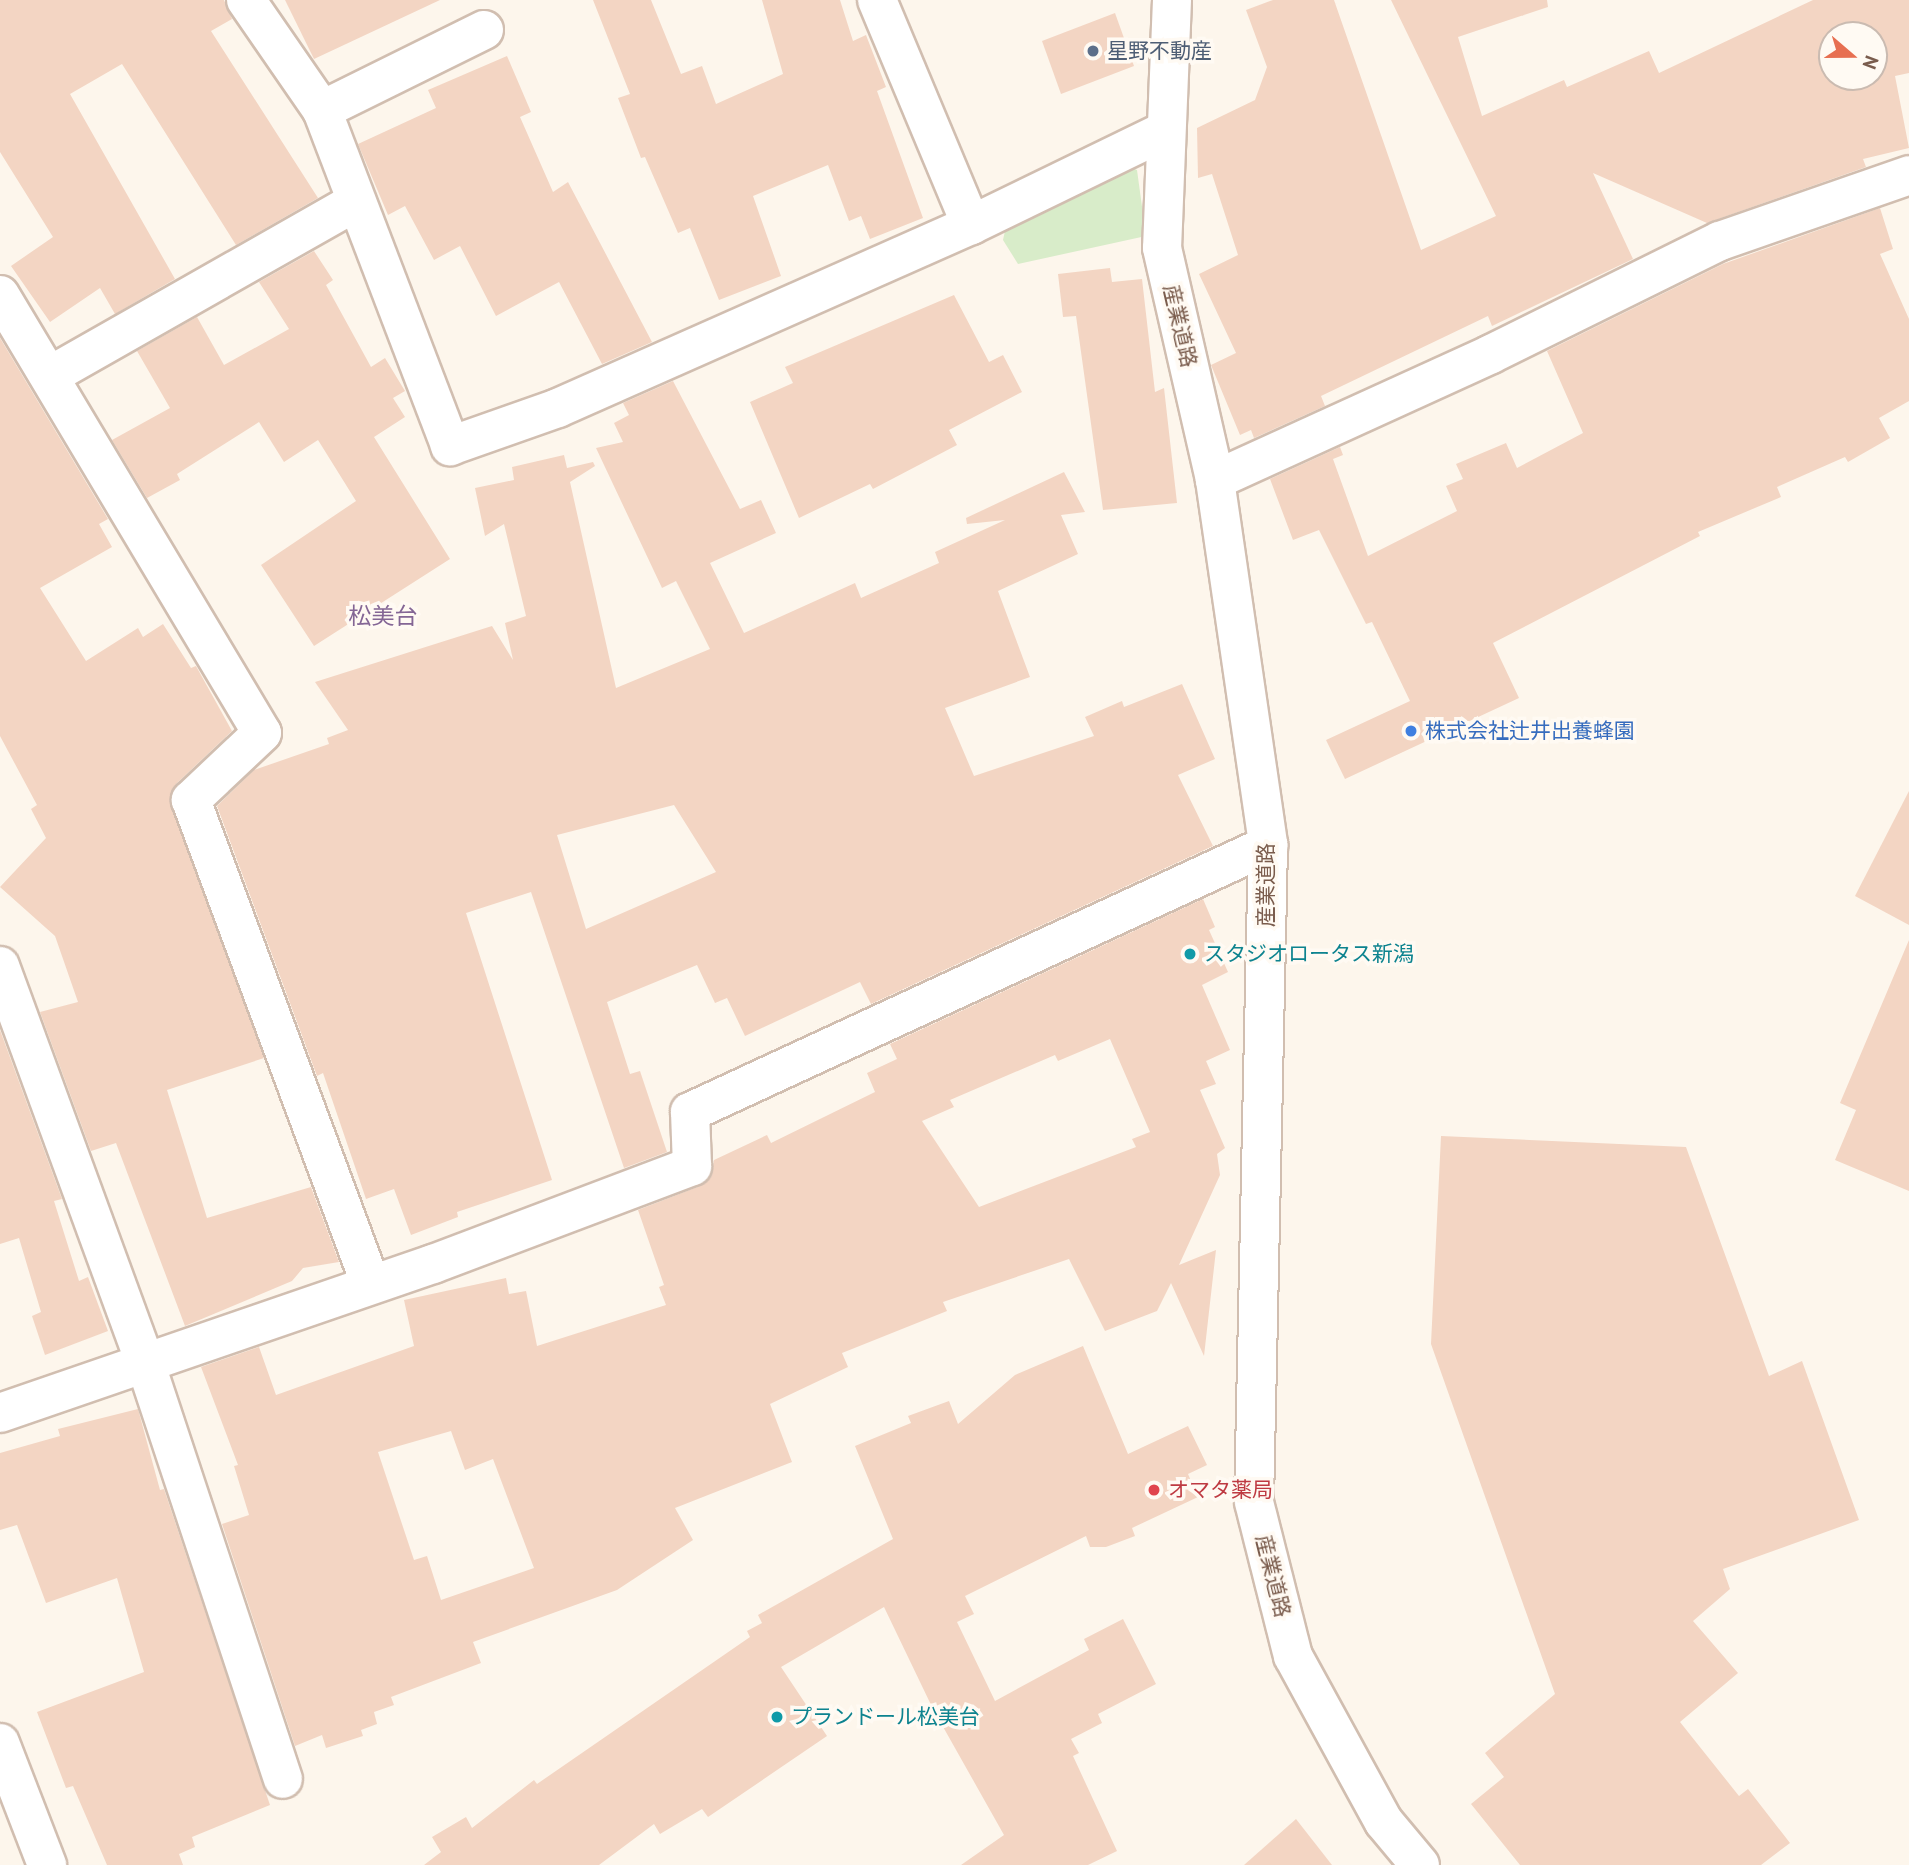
<!DOCTYPE html>
<meta charset="utf-8">
<style>
body{margin:0}
#map{position:relative;width:1909px;height:1865px;overflow:hidden;background:#fdf6ec;font-family:"PT Sans","Noto Sans JP",sans-serif}
div>[style]{position:absolute}
.green>*{inset:0;background:#d8ecc9}
.building>*{inset:0;background:#f3d5c3}
.roads{filter:drop-shadow(2px 0 #d1beb0) drop-shadow(-2px 0 #d1beb0) drop-shadow(0 2px #d1beb0) drop-shadow(0 -2px #d1beb0)}
.minor>*{height:38px;margin:-19px;padding:0 19px;transform-origin:19px;border-radius:19px;background:#fff}
.dots>*{width:19px;height:19px;translate:-50% -50%;box-sizing:border-box;border:4px solid #fffaf3;border-radius:50%}
span{translate:-50% -50%;white-space:nowrap;text-align:center;line-height:1.15;-webkit-text-stroke:7px #fffaf3;paint-order:stroke}
.service-label{font-size:21px;color:#4e5e75}
.left{translate:0 -50%;text-align:left}
.street-label{font-size:21px;color:#7a5c4d}
.shop-label{font-size:21px;color:#366cbe}
.culture-label{font-size:21px;color:#0d838f}
.health-label{font-size:21px;color:#be3a42}
.neighbourhood-label{font-size:23px;color:#846695}
.north{position:absolute;left:1818px;top:21px;width:70px;height:70px;box-sizing:border-box;background:#fffaf3;border:2px solid #cabbb1;border-radius:50%;rotate:110deg;font-size:19px;font-weight:700;line-height:28px;text-align:center;color:#7a5c4d}
.north::after{content:'';display:block;margin:auto;width:24px;height:32px;background:#e76f51;clip-path:polygon(50% 0,100% 100%,50% 72%,0 100%)}
</style>
<div id="map">
<div class="green">
<i style="clip-path:polygon(1121px 164px,1137px 170px,1146px 236px,1018px 264px,1003px 240px,1008px 217px)"></i>
</div>
<div class="building">
<i style="clip-path:polygon(0 0,224px 0,232px 19px,211px 31px,318px 198px,236px 245px,122px 64px,70px 94px,175px 279px,115px 314px,100px 288px,50px 322px,11px 266px,53px 237px,0 152px)"></i>
<i style="clip-path:polygon(285px 0,440px 0,314px 59px)"></i>
<i style="clip-path:polygon(593px 0,651px 0,681px 74px,702px 66px,716px 104px,783px 74px,762px 0,840px 0,853px 41px,866px 35px,886px 87px,877px 91px,923px 218px,870px 239px,861px 216px,849px 221px,828px 165px,753px 196px,781px 276px,719px 300px,690px 228px,678px 233px,645px 157px,641px 158px,618px 98px,630px 94px)"></i>
<i style="clip-path:polygon(evenodd,1273px 0,1334px 0,1421px 250px,1496px 216px,1391px 0,1547px 0,1548px 7px,1458px 37px,1482px 116px,1564px 80px,1567px 87px,1649px 51px,1659px 73px,1813px 0,1909px 0,1909px 73px,1895px 76px,1909px 148px,1863px 159px,1866px 167px,1707px 223px,1593px 173px,1633px 259px,1492px 326px,1488px 316px,1321px 396px,1325px 406px,1254px 438px,1251px 430px,1240px 435px,1211px 365px,1236px 353px,1199px 274px,1238px 255px,1212px 174px,1198px 178px,1197px 128px,1255px 100px,1267px 67px,1246px 10px,1273px 0,1832px 35px,1874px 35px,1874px 77px,1832px 77px,1832px 35px)"></i>
<i style="clip-path:polygon(1115px 13px,1134px 66px,1061px 94px,1042px 41px)"></i>
<i style="clip-path:polygon(507px 56px,531px 112px,520px 117px,553px 192px,568px 182px,652px 342px,602px 364px,559px 282px,496px 316px,460px 246px,434px 260px,405px 206px,388px 215px,358px 144px,436px 108px,428px 90px)"></i>
<i style="clip-path:polygon(1880px 208px,1893px 249px,1880px 254px,1909px 319px,1909px 401px,1879px 418px,1890px 438px,1848px 462px,1845px 457px,1777px 487px,1781px 497px,1698px 532px,1700px 536px,1493px 643px,1519px 698px,1345px 779px,1326px 740px,1410px 701px,1372px 622px,1366px 624px,1319px 530px,1293px 540px,1270px 479px,1340px 447px,1343px 455px,1333px 459px,1368px 556px,1457px 511px,1446px 486px,1463px 479px,1456px 464px,1506px 443px,1517px 468px,1583px 433px,1547px 351px,1723px 264px)"></i>
<i style="clip-path:polygon(314px 251px,333px 280px,326px 285px,371px 367px,385px 358px,405px 391px,393px 398px,405px 417px,374px 437px,450px 559px,314px 646px,261px 565px,356px 501px,318px 440px,284px 462px,259px 422px,177px 474px,180px 480px,147px 498px,112px 440px,170px 408px,137px 351px,197px 317px,224px 365px,289px 329px,259px 282px)"></i>
<i style="clip-path:polygon(1110px 268px,1112px 282px,1142px 279px,1155px 392px,1164px 388px,1177px 503px,1103px 510px,1076px 316px,1063px 317px,1058px 274px)"></i>
<i style="clip-path:polygon(954px 295px,989px 362px,1003px 355px,1022px 392px,949px 430px,957px 445px,873px 489px,870px 484px,799px 518px,750px 402px,793px 383px,785px 367px)"></i>
<i style="clip-path:polygon(0 338px,108px 519px,99px 524px,112px 547px,40px 588px,86px 661px,138px 628px,143px 637px,163px 624px,191px 668px,196px 666px,232px 731px,176px 784px,170px 796px,264px 1058px,167px 1090px,207px 1218px,311px 1187px,339px 1262px,303px 1268px,292px 1281px,185px 1326px,116px 1143px,91px 1151px,40px 1012px,78px 1002px,55px 936px,0 887px,46px 838px,31px 809px,37px 805px,0 736px)"></i>
<i style="clip-path:polygon(evenodd,673px 381px,740px 509px,761px 500px,776px 533px,710px 563px,744px 633px,855px 583px,861px 598px,939px 563px,935px 552px,1005px 520px,967px 524px,966px 518px,1064px 472px,1085px 512px,1061px 515px,1078px 554px,998px 591px,1030px 677px,945px 708px,974px 776px,1094px 736px,1085px 717px,1122px 701px,1124px 707px,1182px 684px,1215px 759px,1178px 775px,1213px 846px,871px 1004px,860px 982px,745px 1036px,727px 998px,715px 1003px,697px 965px,607px 1002px,630px 1074px,640px 1071px,667px 1152px,624px 1168px,531px 892px,466px 913px,552px 1180px,457px 1212px,458px 1217px,411px 1235px,394px 1189px,366px 1199px,323px 1073px,317px 1076px,217px 806px,254px 770px,329px 744px,327px 738px,348px 730px,315px 682px,492px 626px,513px 660px,505px 623px,526px 616px,504px 524px,485px 536px,475px 488px,514px 480px,512px 467px,564px 455px,567px 468px,593px 462px,595px 466px,570px 482px,616px 688px,710px 649px,676px 581px,662px 588px,596px 448px,623px 442px,614px 423px,629px 415px,623px 403px,673px 381px,674px 805px,716px 872px,586px 929px,557px 835px,674px 805px)"></i>
<i style="clip-path:polygon(1909px 791px,1909px 925px,1855px 896px)"></i>
<i style="clip-path:polygon(evenodd,1203px 899px,1215px 927px,1209px 930px,1228px 972px,1202px 985px,1230px 1050px,1206px 1061px,1216px 1084px,1200px 1090px,1225px 1148px,1217px 1154px,1220px 1175px,1179px 1265px,1216px 1250px,1204px 1356px,1171px 1283px,1157px 1311px,1105px 1331px,1069px 1259px,943px 1302px,947px 1311px,842px 1353px,848px 1367px,770px 1404px,792px 1462px,675px 1508px,693px 1540px,617px 1590px,473px 1642px,481px 1663px,391px 1697px,394px 1705px,374px 1712px,377px 1724px,361px 1730px,363px 1736px,326px 1748px,322px 1735px,295px 1746px,222px 1524px,249px 1515px,234px 1466px,238px 1465px,201px 1367px,259px 1347px,276px 1395px,414px 1346px,404px 1300px,506px 1278px,509px 1294px,526px 1291px,537px 1346px,666px 1305px,659px 1287px,664px 1285px,638px 1210px,700px 1186px,711px 1177px,714px 1160px,767px 1135px,771px 1143px,875px 1092px,867px 1073px,897px 1059px,890px 1044px,1203px 899px,1110px 1039px,1150px 1132px,1132px 1139px,1136px 1147px,979px 1207px,922px 1121px,954px 1107px,950px 1100px,1055px 1055px,1058px 1061px,1110px 1039px,1203px 899px,451px 1431px,465px 1470px,493px 1459px,534px 1568px,441px 1600px,427px 1556px,414px 1560px,378px 1452px,451px 1431px)"></i>
<i style="clip-path:polygon(1909px 940px,1909px 1191px,1835px 1160px,1856px 1110px,1840px 1103px)"></i>
<i style="clip-path:polygon(0 1030px,62px 1199px,54px 1201px,79px 1281px,88px 1277px,108px 1331px,45px 1355px,32px 1316px,41px 1312px,19px 1238px,0 1244px)"></i>
<i style="clip-path:polygon(1441px 1136px,1686px 1147px,1769px 1376px,1802px 1361px,1859px 1520px,1723px 1569px,1730px 1589px,1693px 1621px,1738px 1673px,1680px 1722px,1739px 1796px,1748px 1789px,1790px 1843px,1761px 1865px,1520px 1865px,1471px 1804px,1504px 1777px,1485px 1753px,1555px 1694px,1431px 1344px)"></i>
<i style="clip-path:polygon(1083px 1346px,1128px 1454px,1188px 1426px,1207px 1465px,1188px 1474px,1198px 1497px,1132px 1528px,1135px 1536px,1106px 1547px,1090px 1547px,1086px 1536px,965px 1596px,974px 1614px,957px 1622px,995px 1701px,1089px 1650px,1084px 1639px,1123px 1619px,1156px 1684px,1098px 1714px,1102px 1723px,1071px 1739px,1079px 1753px,1073px 1756px,1117px 1851px,1088px 1865px,961px 1865px,1004px 1835px,933px 1709px,884px 1607px,781px 1667px,827px 1736px,708px 1817px,702px 1809px,660px 1834px,654px 1824px,599px 1865px,424px 1865px,441px 1852px,432px 1837px,466px 1817px,472px 1828px,534px 1780px,537px 1784px,750px 1637px,747px 1631px,762px 1623px,758px 1615px,893px 1539px,855px 1446px,911px 1423px,908px 1416px,949px 1401px,958px 1424px,1015px 1375px)"></i>
<i style="clip-path:polygon(138px 1409px,160px 1490px,164px 1489px,270px 1805px,192px 1837px,195px 1847px,179px 1854px,183px 1865px,107px 1865px,73px 1786px,66px 1788px,37px 1712px,144px 1672px,117px 1578px,46px 1603px,17px 1525px,0 1530px,0 1453px,60px 1436px,58px 1429px)"></i>
<i style="clip-path:polygon(1296px 1819px,1332px 1865px,1244px 1865px)"></i>
</div>
<div class="roads">
<div class="minor">
<i style="left:246px;top:0;width:134px;rotate:55.4deg"></i>
<i style="left:877px;top:0;width:244px;rotate:67.3deg"></i>
<i style="left:1172px;top:0;width:248px;rotate:92.3deg"></i>
<i style="left:1162px;top:248px;width:238px;rotate:77.1deg"></i>
<i style="left:1215px;top:480px;width:369px;rotate:81.7deg"></i>
<i style="left:1268px;top:845px;width:657px;rotate:91.22deg"></i>
<i style="left:1254px;top:1502px;width:159px;rotate:75.8deg"></i>
<i style="left:1293px;top:1656px;width:189px;rotate:61.3deg"></i>
<i style="left:1384px;top:1822px;width:56px;rotate:50.1deg"></i>
<i style="left:484px;top:30px;width:181px;rotate:153.7deg"></i>
<i style="left:322px;top:110px;width:360px;rotate:69.1deg"></i>
<i style="left:450px;top:446px;width:114px;rotate:-19.4deg"></i>
<i style="left:558px;top:408px;width:452px;rotate:-23.9deg"></i>
<i style="left:971px;top:225px;width:216px;rotate:-25.9deg"></i>
<i style="left:0;top:295px;width:510px;rotate:59.11deg"></i>
<i style="left:262px;top:733px;width:98px;rotate:136.7deg"></i>
<i style="left:191px;top:800px;width:517px;rotate:69.64deg"></i>
<i style="left:51px;top:375px;width:351px;rotate:-29.6deg"></i>
<i style="left:1215px;top:480px;width:303px;rotate:-24.5deg"></i>
<i style="left:1491px;top:354px;width:255px;rotate:-26.3deg"></i>
<i style="left:1720px;top:241px;width:200px;rotate:-19.2deg"></i>
<i style="left:0;top:966px;width:422px;rotate:69.9deg"></i>
<i style="left:145px;top:1362px;width:439px;rotate:71.7deg"></i>
<i style="left:0;top:1413px;width:458px;rotate:-19deg"></i>
<i style="left:433px;top:1264px;width:277px;rotate:-20.7deg"></i>
<i style="left:692px;top:1166px;width:54px;rotate:-92.1deg"></i>
<i style="left:690px;top:1112px;width:637px;rotate:-24.79deg"></i>
<i style="left:0;top:1743px;width:131px;rotate:68.9deg"></i>
</div>
</div>
<div class="dots">
<i style="left:1093px;top:51px;background:#5c6f8a"></i>
<i style="left:1411px;top:731px;background:#3f7fe0"></i>
<i style="left:1190px;top:954px;background:#0f9aa8"></i>
<i style="left:1154px;top:1490px;background:#e0444e"></i>
<i style="left:777px;top:1717px;background:#0f9aa8"></i>
</div>
<div class="service-label">
<span class="left" style="left:1107px;top:51px">星野不動産</span>
</div>
<div class="street-label">
<span style="left:1180px;top:326px;rotate:77deg">産業道路</span>
<span style="left:1266px;top:885px;rotate:-90deg">産業道路</span>
<span style="left:1273px;top:1576px;rotate:76deg">産業道路</span>
</div>
<div class="shop-label">
<span class="left" style="left:1425px;top:731px">株式会社辻井出養蜂園</span>
</div>
<div class="culture-label">
<span class="left" style="left:1204px;top:954px">スタジオロータス新潟</span>
<span class="left" style="left:791px;top:1717px">プランドール松美台</span>
</div>
<div class="health-label">
<span class="left" style="left:1168px;top:1490px">オマタ薬局</span>
</div>
<div class="neighbourhood-label">
<span style="left:383px;top:616px">松美台</span>
</div>
<div class="north">N</div>
</div>
